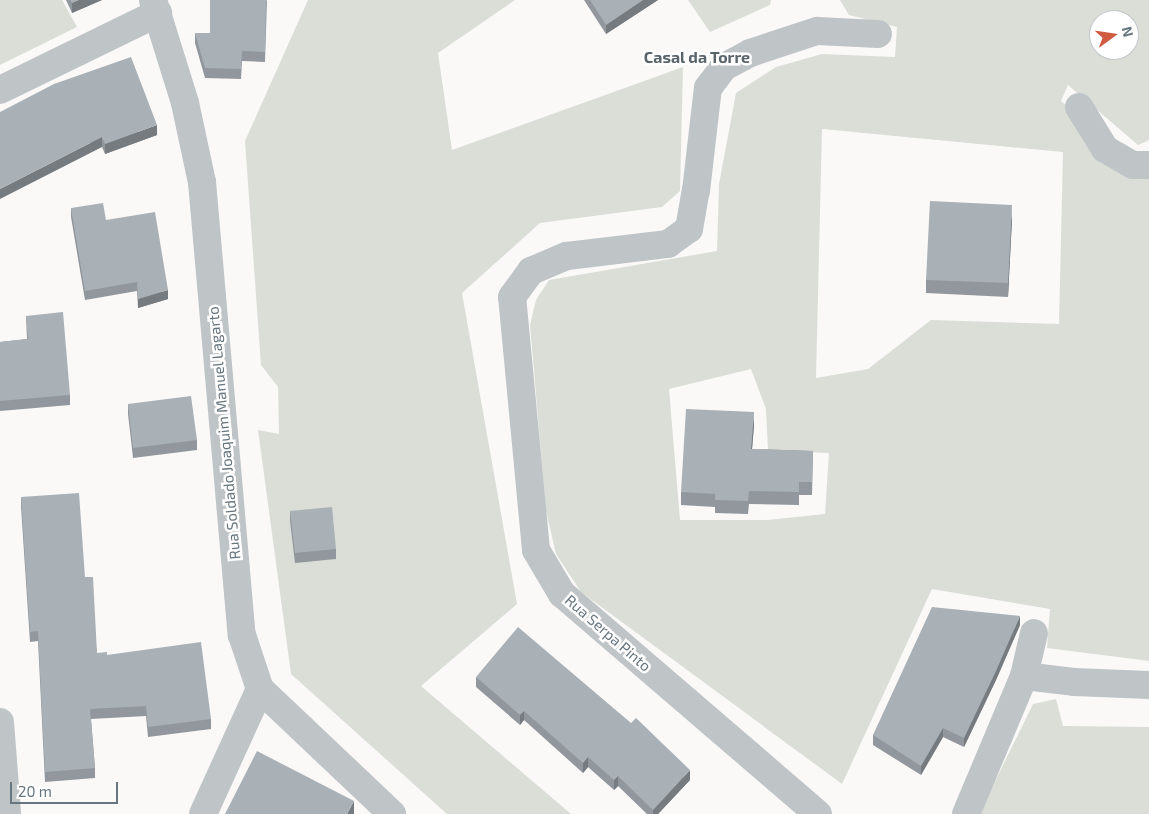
<!DOCTYPE html>
<style>
body{margin:0}
#map{position:relative;width:1149px;height:814px;overflow:hidden;background:#faf9f8;font-family:"Exo 2",sans-serif}
div>[style]{position:absolute}
.green>*{inset:0;background:#daded7}
.minor>*{height:28px;margin:-14px;padding:0 14px;transform-origin:14px;border-radius:14px;background:#bfc4c7}
.wall>*{inset:0;background:#91979d}
.shaded-wall>*{inset:0;background:#767b7f}
.building>*{inset:0;background:#a9b0b6}
span{translate:-50% -50%;white-space:nowrap;text-align:center;line-height:1.15;-webkit-text-stroke:5px #fff;paint-order:stroke}
.street-label{font-size:15px;color:#67767f}
.neighbourhood-label{font-size:16px;color:#59646b;font-weight:700}
.north{position:absolute;left:1089px;top:10px;width:50px;height:50px;box-sizing:border-box;background:#fff;border:1px solid #c2c8cc;border-radius:50%;rotate:76deg;font-size:14px;font-weight:700;line-height:20px;text-align:center;color:#67767f}
.north::after{content:'';display:block;margin:auto;width:18px;height:22px;background:#d05b41;clip-path:polygon(50% 0,100% 100%,50% 72%,0 100%)}
.scale{position:absolute;left:10px;top:782px;width:108px;height:22px;box-sizing:border-box;border:2px solid #67767f;border-top:0;padding-left:6px;font-size:15px;line-height:18px;white-space:nowrap;color:#67767f;-webkit-text-stroke:4px #fff;paint-order:stroke}
</style>
<div id="map">
<div class="green">
<i style="clip-path:polygon(0 0,62px 0,77px 27px,0 65px)"></i>
<i style="clip-path:polygon(308px 0,515px 0,438px 53px,452px 150px,683px 67px,680px 191px,662px 207px,540px 223px,462px 293px,517px 604px,421px 686px,571px 814px,447px 814px,291px 674px,258px 430px,279px 434px,278px 387px,261px 365px,245px 141px)"></i>
<i style="clip-path:polygon(688px 0,771px 0,770px 5px,710px 32px)"></i>
<i style="clip-path:polygon(evenodd,840px 0,1149px 0,1149px 140px,1138px 145px,1068px 85px,1061px 101px,1149px 172px,1149px 661px,1047px 648px,1050px 609px,932px 589px,842px 784px,581px 592px,556px 554px,546px 511px,530px 325px,536px 300px,549px 280px,717px 251px,719px 184px,736px 93px,776px 67px,822px 54px,895px 57px,897px 27px,849px 15px,840px 0,1099px 20px,1129px 20px,1129px 50px,1099px 50px,1099px 20px,840px 0,822px 129px,1063px 152px,1059px 324px,931px 320px,868px 369px,816px 378px,822px 129px,840px 0,751px 369px,766px 409px,768px 451px,829px 453px,825px 514px,767px 520px,680px 520px,669px 389px,751px 369px)"></i>
<i style="clip-path:polygon(1056px 699px,1063px 726px,1149px 727px,1149px 814px,979px 814px,1033px 704px)"></i>
</div>
<div class="minor">
<i style="left:153px;top:0;width:108px;rotate:72.7deg"></i>
<i style="left:185px;top:103px;width:81px;rotate:77.9deg"></i>
<i style="left:202px;top:182px;width:455px;rotate:85deg"></i>
<i style="left:242px;top:635px;width:57px;rotate:71.6deg"></i>
<i style="left:260px;top:689px;width:182px;rotate:43.4deg"></i>
<i style="left:0;top:90px;width:176px;rotate:-26deg"></i>
<i style="left:1079px;top:107px;width:49px;rotate:58.2deg"></i>
<i style="left:1105px;top:149px;width:32px;rotate:30deg"></i>
<i style="left:1133px;top:165px;width:16px"></i>
<i style="left:1024px;top:676px;width:50px;rotate:6.8deg"></i>
<i style="left:1074px;top:682px;width:75px;rotate:2.3deg"></i>
<i style="left:0;top:722px;width:92px;rotate:85.6deg"></i>
<i style="left:203px;top:814px;width:137px;rotate:-65.5deg"></i>
<i style="left:818px;top:814px;width:338px;rotate:-139.3deg"></i>
<i style="left:562px;top:594px;width:51px;rotate:-120.6deg"></i>
<i style="left:536px;top:550px;width:254px;rotate:-95.4deg"></i>
<i style="left:512px;top:297px;width:32px;rotate:-54deg"></i>
<i style="left:531px;top:271px;width:39px;rotate:-23deg"></i>
<i style="left:567px;top:256px;width:102px;rotate:-6.8deg"></i>
<i style="left:668px;top:244px;width:26px;rotate:-36deg"></i>
<i style="left:689px;top:229px;width:39px;rotate:-80deg"></i>
<i style="left:696px;top:191px;width:104px;rotate:-83.4deg"></i>
<i style="left:708px;top:88px;width:26px;rotate:-53deg"></i>
<i style="left:724px;top:67px;width:30px;rotate:-28deg"></i>
<i style="left:750px;top:53px;width:71px;rotate:-18.2deg"></i>
<i style="left:817px;top:31px;width:61px;rotate:2.8deg"></i>
<i style="left:966px;top:814px;width:150px;rotate:-67.2deg"></i>
<i style="left:1024px;top:676px;width:44px;rotate:-76.9deg"></i>
</div>
<div class="wall">
<i style="clip-path:polygon(66px 0,102px 0,72px 13px)"></i>
<i style="clip-path:polygon(267px 0,265px 62px,242px 61px,241px 79px,205px 78px,195px 43px,195px 33px,210px 33px)"></i>
<i style="clip-path:polygon(584px 0,658px 0,606px 34px)"></i>
<i style="clip-path:polygon(0 112px,157px 135px,105px 154px,102px 147px)"></i>
<i style="clip-path:polygon(71px 208px,106px 220px,168px 299px,138px 308px,137px 291px,85px 300px,71px 217px)"></i>
<i style="clip-path:polygon(1012px 219px,1008px 297px,926px 293px,926px 280px)"></i>
<i style="clip-path:polygon(26px 316px,70px 395px,70px 405px,0 411px,0 342px,27px 339px)"></i>
<i style="clip-path:polygon(128px 404px,197px 440px,197px 450px,133px 458px,128px 414px)"></i>
<i style="clip-path:polygon(754px 425px,752px 449px,813px 451px,812px 495px,799px 495px,799px 505px,749px 504px,748px 514px,715px 513px,715px 507px,681px 505px,681px 492px)"></i>
<i style="clip-path:polygon(21px 497px,85px 577px,97px 653px,107px 655px,211px 719px,211px 729px,148px 737px,146px 716px,91px 719px,95px 768px,95px 778px,45px 782px,38px 641px,30px 642px,21px 507px)"></i>
<i style="clip-path:polygon(290px 511px,336px 549px,336px 559px,295px 563px,290px 521px)"></i>
<i style="clip-path:polygon(1020px 625px,996px 680px,964px 747px,943px 737px,921px 775px,873px 745px,873px 735px)"></i>
<i style="clip-path:polygon(476px 677px,690px 780px,658px 814px,647px 814px,618px 786px,614px 790px,588px 767px,583px 773px,524px 720px,520px 725px,476px 687px)"></i>
</div>
<div class="shaded-wall">
<i style="clip-path:polygon(79px 0,102px 0,72px 13px,72px 3px)"></i>
<i style="clip-path:polygon(643px 0,658px 0,606px 34px,606px 25px)"></i>
<i style="clip-path:polygon(157px 125px,157px 135px,105px 154px,105px 144px)"></i>
<i style="clip-path:polygon(102px 137px,102px 147px,0 199px,0 189px)"></i>
<i style="clip-path:polygon(1012px 205px,1012px 219px,1008px 297px,1008px 283px)"></i>
<i style="clip-path:polygon(168px 290px,168px 299px,138px 308px,138px 299px)"></i>
<i style="clip-path:polygon(754px 412px,754px 425px,751px 462px,751px 449px)"></i>
<i style="clip-path:polygon(1020px 616px,1020px 625px,996px 680px,964px 747px,964px 738px)"></i>
<i style="clip-path:polygon(524px 711px,524px 720px,520px 725px,520px 715px)"></i>
<i style="clip-path:polygon(943px 728px,943px 737px,921px 775px,921px 766px)"></i>
<i style="clip-path:polygon(588px 757px,588px 767px,583px 773px,583px 763px)"></i>
<i style="clip-path:polygon(690px 770px,690px 780px,658px 814px,653px 814px,653px 810px)"></i>
<i style="clip-path:polygon(618px 776px,618px 786px,614px 790px,614px 780px)"></i>
<i style="clip-path:polygon(354px 801px,354px 814px,347px 814px)"></i>
</div>
<div class="building">
<i style="clip-path:polygon(70px 0,79px 0,72px 3px)"></i>
<i style="clip-path:polygon(210px 0,266px 0,265px 52px,242px 51px,241px 69px,205px 68px,195px 33px,210px 33px)"></i>
<i style="clip-path:polygon(590px 0,643px 0,606px 25px)"></i>
<i style="clip-path:polygon(131px 57px,157px 125px,105px 144px,102px 137px,0 189px,0 112px,54px 84px)"></i>
<i style="clip-path:polygon(930px 201px,1012px 205px,1008px 283px,926px 280px)"></i>
<i style="clip-path:polygon(103px 203px,106px 220px,155px 212px,168px 290px,138px 299px,137px 282px,85px 291px,71px 208px)"></i>
<i style="clip-path:polygon(63px 312px,70px 395px,0 401px,0 342px,28px 339px,26px 316px)"></i>
<i style="clip-path:polygon(191px 396px,197px 440px,133px 448px,128px 404px)"></i>
<i style="clip-path:polygon(686px 409px,754px 412px,751px 449px,813px 451px,812px 482px,799px 482px,799px 492px,749px 491px,748px 501px,715px 500px,715px 494px,681px 492px)"></i>
<i style="clip-path:polygon(79px 493px,85px 577px,93px 577px,97px 653px,107px 652px,107px 655px,201px 642px,211px 719px,148px 727px,146px 706px,90px 709px,95px 768px,45px 772px,38px 631px,30px 632px,21px 497px)"></i>
<i style="clip-path:polygon(332px 507px,336px 549px,295px 553px,290px 511px)"></i>
<i style="clip-path:polygon(932px 607px,1020px 616px,996px 671px,964px 738px,943px 728px,921px 766px,873px 735px)"></i>
<i style="clip-path:polygon(518px 627px,631px 723px,636px 718px,690px 770px,653px 810px,618px 776px,614px 780px,588px 757px,583px 763px,524px 711px,520px 715px,476px 677px)"></i>
<i style="clip-path:polygon(257px 751px,354px 801px,347px 814px,225px 814px)"></i>
</div>
<div class="street-label">
<span style="left:224px;top:433px;rotate:-95deg">Rua Soldado Joaquim Manuel Lagarto</span>
<span style="left:608px;top:633px;rotate:41deg">Rua Serpa Pinto</span>
</div>
<div class="neighbourhood-label">
<span style="left:697px;top:57px">Casal da Torre</span>
</div>
<div class="north">N</div>
<div class="scale">20 m</div>
</div>
